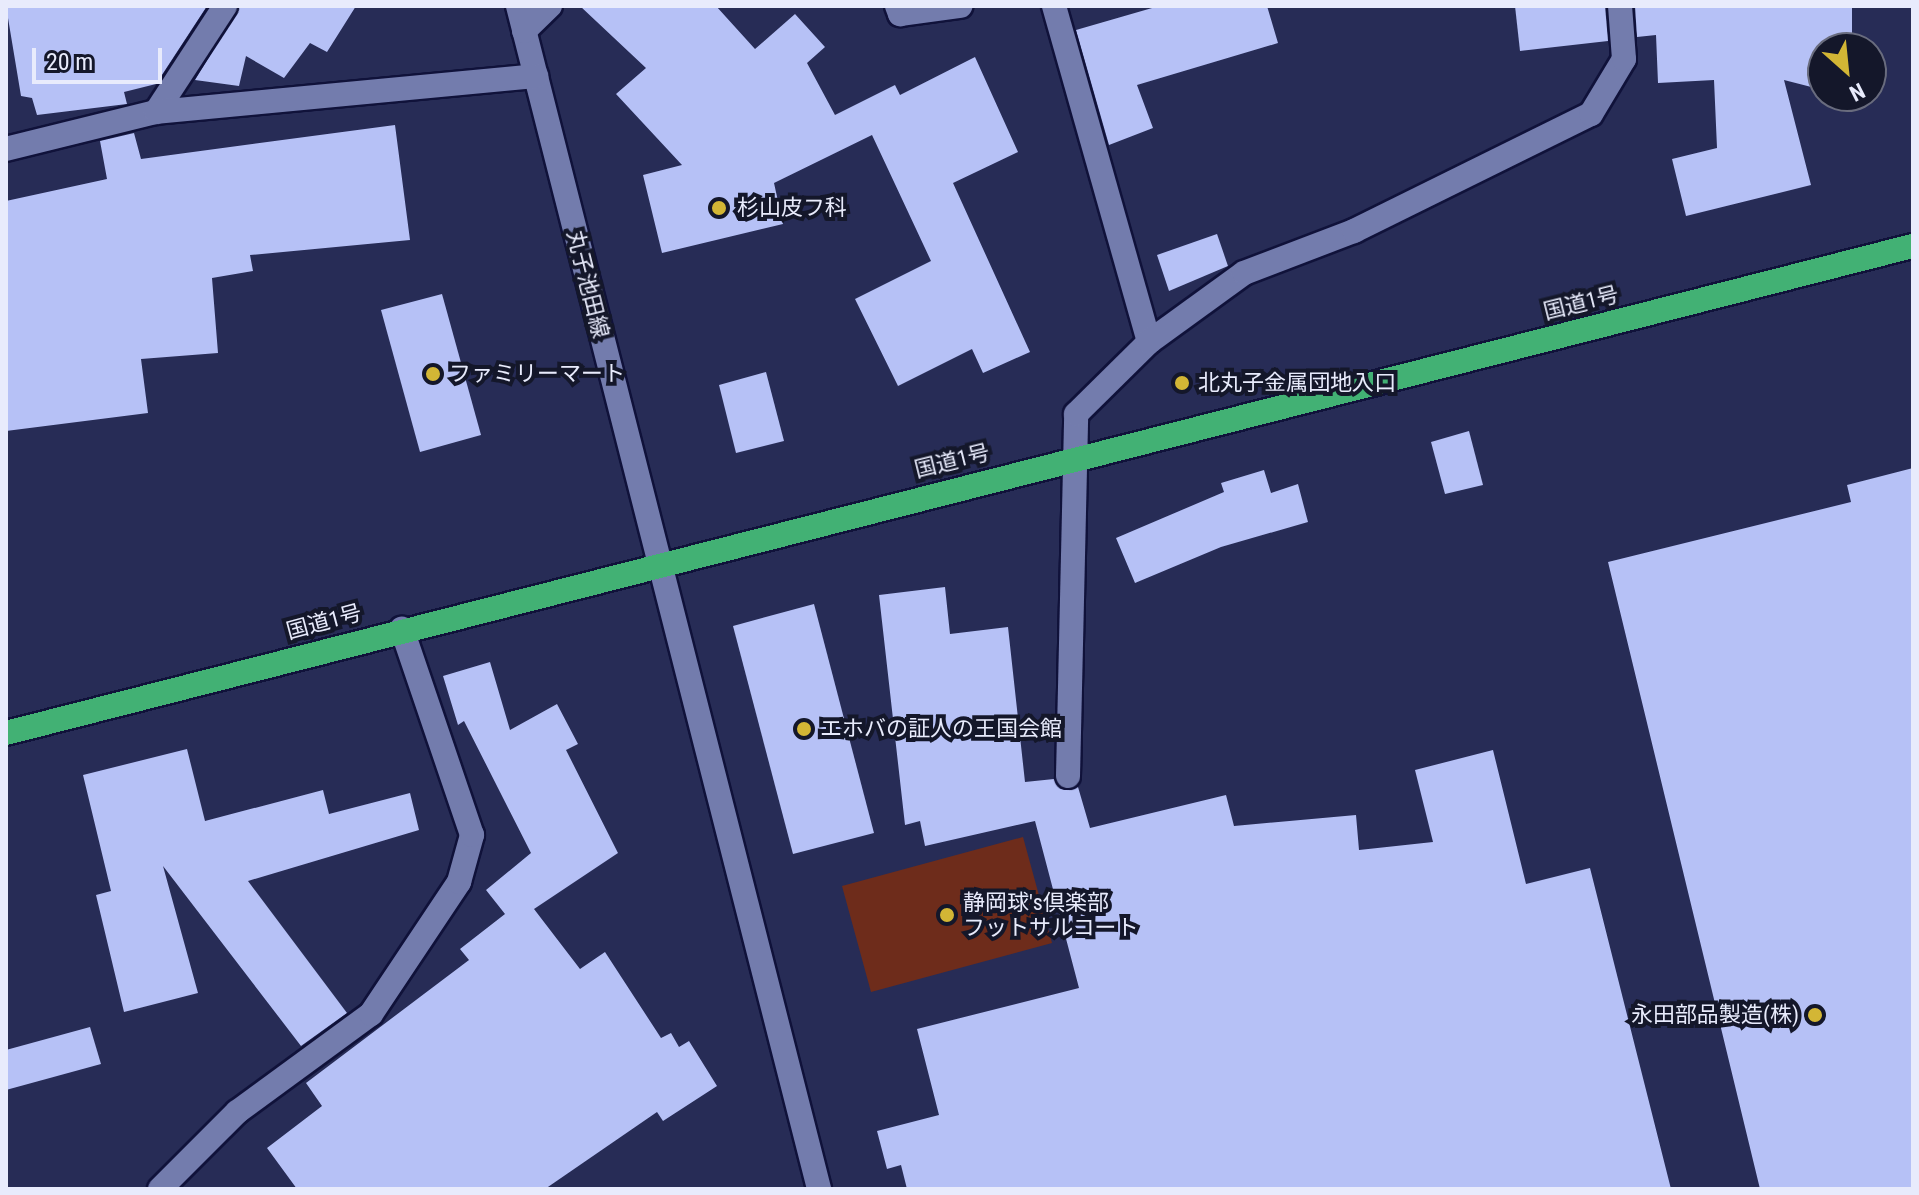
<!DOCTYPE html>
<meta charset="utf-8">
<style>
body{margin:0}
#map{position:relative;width:1919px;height:1195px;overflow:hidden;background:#272c56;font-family:"Roboto Condensed","Noto Sans JP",sans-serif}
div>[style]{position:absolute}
.green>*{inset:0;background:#6e2c1b}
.building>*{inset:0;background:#b6c1f6}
.roads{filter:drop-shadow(2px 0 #10123a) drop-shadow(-2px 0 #10123a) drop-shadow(0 2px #10123a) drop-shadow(0 -2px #10123a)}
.minor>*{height:24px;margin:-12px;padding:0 12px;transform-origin:12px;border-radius:12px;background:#737cad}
.highway>*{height:24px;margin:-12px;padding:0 12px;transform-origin:12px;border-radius:12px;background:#42b174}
.dots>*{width:22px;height:22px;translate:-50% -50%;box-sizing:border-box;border:4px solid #14172a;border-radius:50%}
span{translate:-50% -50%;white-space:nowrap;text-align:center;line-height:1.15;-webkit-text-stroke:8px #14172a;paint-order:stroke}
.poi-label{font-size:22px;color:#e8ebfc}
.left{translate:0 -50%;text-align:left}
.right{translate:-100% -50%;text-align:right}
.street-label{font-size:22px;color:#e8ebfc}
.frame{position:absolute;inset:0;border:8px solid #e8ebfc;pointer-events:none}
.north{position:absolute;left:1807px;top:32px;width:80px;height:80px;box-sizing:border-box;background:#14172a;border:2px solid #696c7e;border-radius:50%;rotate:153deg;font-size:22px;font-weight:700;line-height:32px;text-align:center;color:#e8ebfc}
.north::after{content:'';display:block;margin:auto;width:28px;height:36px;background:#d3b635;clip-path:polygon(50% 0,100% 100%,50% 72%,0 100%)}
.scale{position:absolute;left:32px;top:48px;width:130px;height:36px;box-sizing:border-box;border:4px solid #e8ebfc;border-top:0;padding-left:10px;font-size:24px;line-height:28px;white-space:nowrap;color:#e8ebfc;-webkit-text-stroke:6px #14172a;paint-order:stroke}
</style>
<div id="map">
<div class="green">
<i style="clip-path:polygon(1023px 837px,1052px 943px,871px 992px,842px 886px)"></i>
</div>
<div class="building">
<i style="clip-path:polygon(6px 6px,207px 6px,156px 84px,124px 92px,127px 104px,37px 115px,32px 98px,21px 96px)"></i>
<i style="clip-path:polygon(240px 6px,356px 6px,327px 52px,310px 43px,284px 78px,246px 56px,239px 86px,195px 80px)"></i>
<i style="clip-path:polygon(580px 6px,716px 6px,755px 49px,795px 14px,825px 47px,807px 63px,835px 115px,895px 85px,900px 95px,975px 57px,1018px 152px,953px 183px,1030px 352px,983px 373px,972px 349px,898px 386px,855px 299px,931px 261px,872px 135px,774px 183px,783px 224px,662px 253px,643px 175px,682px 165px,616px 94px,646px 68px)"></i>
<i style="clip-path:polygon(1159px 6px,1267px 6px,1278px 43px,1137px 85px,1153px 128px,1109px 145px,1076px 30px)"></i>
<i style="clip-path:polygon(1515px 6px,1605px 6px,1608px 41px,1520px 51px)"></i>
<i style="clip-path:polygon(1635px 6px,1852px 6px,1852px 48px,1823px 48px,1823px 90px,1784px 80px,1811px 185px,1686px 216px,1672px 159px,1717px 148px,1714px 80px,1658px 83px,1656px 35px,1637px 37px)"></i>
<i style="clip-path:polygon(395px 125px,410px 240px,250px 255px,253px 271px,212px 278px,218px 353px,141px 359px,148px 413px,6px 431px,6px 201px,107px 179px,100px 141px,134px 133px,141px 159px)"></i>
<i style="clip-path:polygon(1217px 234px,1228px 266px,1169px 291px,1157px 255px)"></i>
<i style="clip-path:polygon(442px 294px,481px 435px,420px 452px,381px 310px)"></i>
<i style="clip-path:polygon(766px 372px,784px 441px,736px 453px,719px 385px)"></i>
<i style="clip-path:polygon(1469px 431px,1483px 485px,1445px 494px,1431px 442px)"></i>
<i style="clip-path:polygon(1913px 468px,1913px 1189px,1760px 1189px,1608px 562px,1851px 502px,1847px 485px)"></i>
<i style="clip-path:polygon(1264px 470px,1271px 493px,1298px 484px,1308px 522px,1221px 547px,1135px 583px,1116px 538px,1224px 492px,1221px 483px)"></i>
<i style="clip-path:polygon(945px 587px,950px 634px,1008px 627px,1025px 782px,1054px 779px,1061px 789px,1078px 787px,1090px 828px,1226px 795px,1234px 826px,1356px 815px,1359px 850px,1433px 842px,1415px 770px,1493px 750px,1526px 884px,1590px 868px,1671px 1189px,907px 1189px,901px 1165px,887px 1169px,877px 1131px,939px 1115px,917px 1029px,1079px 988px,1035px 821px,925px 846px,920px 821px,905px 825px,879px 595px)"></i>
<i style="clip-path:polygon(814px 604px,874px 833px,793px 854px,733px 626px)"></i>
<i style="clip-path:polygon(490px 662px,510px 730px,557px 704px,578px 744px,566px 750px,618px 853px,534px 909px,580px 969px,605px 952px,661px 1038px,671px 1033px,679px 1047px,689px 1041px,717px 1086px,663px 1121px,657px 1112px,545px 1189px,297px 1189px,267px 1148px,322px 1106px,306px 1083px,469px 960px,460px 949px,505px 914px,486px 890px,531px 853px,464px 721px,458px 725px,443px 676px)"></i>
<i style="clip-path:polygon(187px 749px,205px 821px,323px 790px,329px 814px,410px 793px,419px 830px,248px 881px,347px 1013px,301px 1046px,163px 866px,198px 993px,124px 1012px,96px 895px,111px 891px,83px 775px)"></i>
<i style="clip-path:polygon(90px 1027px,101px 1064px,6px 1090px,6px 1050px)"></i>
</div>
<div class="roads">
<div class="minor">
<i style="left:518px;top:6px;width:1221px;rotate:75.72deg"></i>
<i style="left:897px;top:6px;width:9px;rotate:69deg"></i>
<i style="left:900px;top:14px;width:61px;rotate:-7.6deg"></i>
<i style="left:1054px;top:6px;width:349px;rotate:74.2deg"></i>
<i style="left:524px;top:31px;width:36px;rotate:-44deg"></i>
<i style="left:156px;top:112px;width:126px;rotate:-56.9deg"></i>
<i style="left:6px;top:149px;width:154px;rotate:-13.9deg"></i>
<i style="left:156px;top:112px;width:382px;rotate:-5.4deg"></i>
<i style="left:1068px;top:776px;width:362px;rotate:-88.7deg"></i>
<i style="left:1076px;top:414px;width:103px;rotate:-44.6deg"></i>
<i style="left:1149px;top:342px;width:117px;rotate:-36deg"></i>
<i style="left:1244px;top:273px;width:118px;rotate:-20.9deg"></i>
<i style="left:1354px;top:231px;width:264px;rotate:-26.3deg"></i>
<i style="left:1591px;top:114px;width:64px;rotate:-59deg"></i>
<i style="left:1624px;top:59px;width:53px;rotate:-94.3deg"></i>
<i style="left:160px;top:1189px;width:109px;rotate:-45deg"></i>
<i style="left:237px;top:1112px;width:166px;rotate:-36.2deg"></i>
<i style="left:371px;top:1014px;width:159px;rotate:-56.3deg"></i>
<i style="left:459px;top:882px;width:49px;rotate:-74.5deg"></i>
<i style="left:472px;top:835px;width:218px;rotate:-108.8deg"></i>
</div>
<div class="highway">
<i style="left:6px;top:733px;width:1968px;rotate:-14.33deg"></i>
</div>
</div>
<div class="dots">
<i style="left:719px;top:208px;background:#d3b635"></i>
<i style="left:433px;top:374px;background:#d3b635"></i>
<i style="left:1182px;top:383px;background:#d3b635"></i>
<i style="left:804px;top:729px;background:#d3b635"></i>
<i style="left:947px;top:915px;background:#d3b635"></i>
<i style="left:1815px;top:1015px;background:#d3b635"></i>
</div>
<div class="poi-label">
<span class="left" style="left:737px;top:208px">杉山皮フ科</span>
<span class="left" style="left:449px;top:374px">ファミリーマート</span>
<span class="left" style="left:1198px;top:383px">北丸子金属団地入口</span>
<span class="left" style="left:820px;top:729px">エホバの証人の王国会館</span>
<span class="left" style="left:963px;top:915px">静岡球's倶楽部<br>フットサルコート</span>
<span class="right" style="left:1799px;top:1015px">永田部品製造(株)</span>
</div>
<div class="street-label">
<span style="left:588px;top:284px;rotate:76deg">丸子池田線</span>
<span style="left:1581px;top:303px;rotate:-14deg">国道1号</span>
<span style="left:952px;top:461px;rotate:-14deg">国道1号</span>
<span style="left:324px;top:622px;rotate:-15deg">国道1号</span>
</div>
<div class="frame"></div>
<div class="north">N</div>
<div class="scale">20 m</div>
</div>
